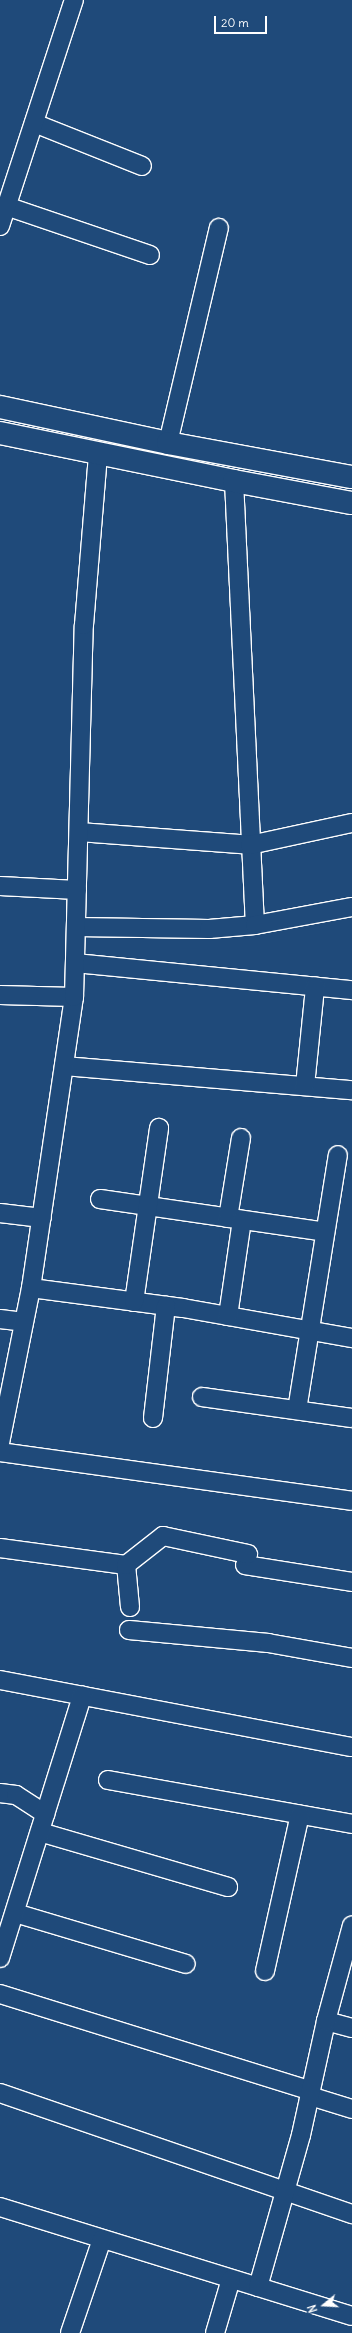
<!DOCTYPE html>
<style>
body{margin:0}
#map{position:relative;width:352px;height:2333px;overflow:hidden;background:#1f4a7a;font-family:Delius,sans-serif}
div>[style]{position:absolute}
[style*='--x']{left:calc(var(--x)*1px);top:calc(var(--y)*1px);width:calc(var(--w)*1px);rotate:calc(var(--a)*1deg)}
.roads{filter:drop-shadow(1px 0 #fff) drop-shadow(-1px 0 #fff) drop-shadow(0 1px #fff) drop-shadow(0 -1px #fff)}
.minor>*{height:18px;margin:-9px;padding:0 9px;transform-origin:9px;border-radius:9px;background:#1f4a7a}
.major>*{height:22px;margin:-11px;padding:0 11px;transform-origin:11px;border-radius:11px;background:#1f4a7a}
span{translate:-50% -50%;white-space:nowrap;text-align:center;line-height:1.15;-webkit-text-stroke:3.5px #1f4a7a;paint-order:stroke}
.north{position:absolute;left:304px;top:2285px;width:40px;height:40px;-webkit-text-stroke:3px #1f4a7a;paint-order:stroke;rotate:252deg;font-size:11px;font-weight:700;line-height:16px;text-align:center;color:#fff}
.north::after{content:'';display:block;margin:auto;width:14px;height:18px;background:#fff;clip-path:polygon(50% 0,100% 100%,50% 72%,0 100%)}
.scale{position:absolute;left:214px;top:16px;width:53px;height:18px;box-sizing:border-box;border:2px solid #fff;border-top:0;padding-left:5px;font-size:12px;line-height:14px;white-space:nowrap;color:#fff;-webkit-text-stroke:3px #1f4a7a;paint-order:stroke}
</style>
<div id="map">
<div class="roads">
<div class="minor">
<div style="--x:34;--y:123;--w:116;--a:21.7"></div>
<div style="--x:6;--y:206;--w:152;--a:18.8"></div>
<div style="--x:0;--y:226;--w:238;--a:-71.9"></div>
<div style="--x:168;--y:443;--w:221;--a:-76.7"></div>
<div style="--x:234;--y:481;--w:444;--a:87.3"></div>
<div style="--x:79;--y:832;--w:171;--a:4.3"></div>
<div style="--x:250;--y:845;--w:104;--a:-12.2"></div>
<div style="--x:0;--y:886;--w:77;--a:3"></div>
<div style="--x:76;--y:927;--w:133;--a:0.9"></div>
<div style="--x:209;--y:929;--w:46;--a:-5"></div>
<div style="--x:255;--y:925;--w:99;--a:-10.5"></div>
<div style="--x:75;--y:963;--w:278;--a:5.6"></div>
<div style="--x:0;--y:995;--w:74;--a:1.5"></div>
<div style="--x:64;--y:1066;--w:289;--a:4.8"></div>
<div style="--x:305;--y:1086;--w:100;--a:-84.2"></div>
<div style="--x:100;--y:1199;--w:227;--a:8.3"></div>
<div style="--x:0;--y:1213;--w:42;--a:6.8"></div>
<div style="--x:228;--y:1218;--w:81;--a:-80.8"></div>
<div style="--x:31;--y:1288;--w:153;--a:7.5"></div>
<div style="--x:183;--y:1308;--w:172;--a:10.1"></div>
<div style="--x:134;--y:1302;--w:176;--a:-81.8"></div>
<div style="--x:228;--y:1316;--w:97;--a:-81.7"></div>
<div style="--x:0;--y:1319;--w:24;--a:7"></div>
<div style="--x:202;--y:1397;--w:151;--a:8"></div>
<div style="--x:297;--y:1410;--w:258;--a:-80.9"></div>
<div style="--x:153;--y:1418;--w:113;--a:-83.4"></div>
<div style="--x:0;--y:1443;--w:158;--a:-78.7"></div>
<div style="--x:31;--y:1288;--w:294;--a:-81.6"></div>
<div style="--x:74;--y:997;--w:372;--a:-88.5"></div>
<div style="--x:84;--y:625;--w:172;--a:-85.3"></div>
<div style="--x:0;--y:1452;--w:355;--a:7.9"></div>
<div style="--x:0;--y:1548;--w:127;--a:7.7"></div>
<div style="--x:245;--y:1565;--w:108;--a:9"></div>
<div style="--x:130;--y:1607;--w:42;--a:-95.4"></div>
<div style="--x:126;--y:1565;--w:47;--a:-38.1"></div>
<div style="--x:163;--y:1536;--w:87;--a:12"></div>
<div style="--x:129;--y:1630;--w:140;--a:5.3"></div>
<div style="--x:268;--y:1643;--w:85;--a:10.1"></div>
<div style="--x:0;--y:1680;--w:358;--a:10.8"></div>
<div style="--x:108;--y:1780;--w:248;--a:10.2"></div>
<div style="--x:0;--y:1793;--w:16;--a:7"></div>
<div style="--x:16;--y:1795;--w:35;--a:33"></div>
<div style="--x:40;--y:1832;--w:196;--a:16.3"></div>
<div style="--x:15;--y:1913;--w:178;--a:16.6"></div>
<div style="--x:0;--y:1958;--w:275;--a:-72.6"></div>
<div style="--x:265;--y:1971;--w:160;--a:-77.4"></div>
<div style="--x:0;--y:1994;--w:326;--a:17.3"></div>
<div style="--x:326;--y:2021;--w:27;--a:15"></div>
<div style="--x:0;--y:2093;--w:372;--a:19"></div>
<div style="--x:310;--y:2096;--w:44;--a:17.2"></div>
<div style="--x:0;--y:2207;--w:368;--a:17.2"></div>
<div style="--x:258;--y:2287;--w:158;--a:-74.2"></div>
<div style="--x:301;--y:2135;--w:117;--a:-77.6"></div>
<div style="--x:326;--y:2021;--w:99;--a:-74.8"></div>
<div style="--x:70;--y:2333;--w:99;--a:-71.2"></div>
<div style="--x:215;--y:2333;--w:56;--a:-73.5"></div>
</div>
<div class="major">
<div style="--x:0;--y:407;--w:172;--a:12.1"></div>
<div style="--x:168;--y:443;--w:187;--a:10.5"></div>
<div style="--x:0;--y:433;--w:239;--a:11.6"></div>
<div style="--x:234;--y:481;--w:120;--a:10.6"></div>
</div>
</div>
<div class="north">N</div>
<div class="scale">20 m</div>
</div>
